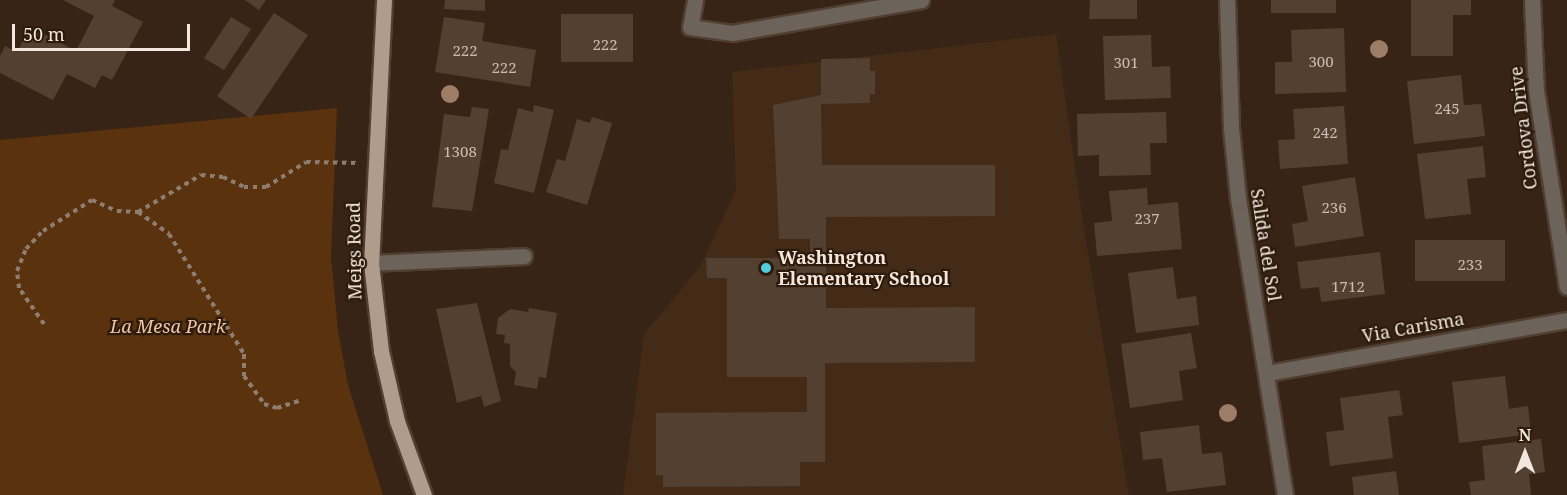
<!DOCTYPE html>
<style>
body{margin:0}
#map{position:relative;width:1567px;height:495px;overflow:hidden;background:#372416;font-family:"Noto Serif",serif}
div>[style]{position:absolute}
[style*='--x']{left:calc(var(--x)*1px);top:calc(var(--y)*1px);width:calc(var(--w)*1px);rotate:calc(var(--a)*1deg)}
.built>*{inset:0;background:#432b17}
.green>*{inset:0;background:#5a320e}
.building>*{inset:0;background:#544031}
.path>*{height:4px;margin-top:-2px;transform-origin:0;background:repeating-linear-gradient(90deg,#8e7e72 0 4.5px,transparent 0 9px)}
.roads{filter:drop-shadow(2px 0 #513f32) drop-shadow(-2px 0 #513f32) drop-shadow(0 2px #513f32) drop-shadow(0 -2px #513f32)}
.minor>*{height:15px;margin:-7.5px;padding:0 7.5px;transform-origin:7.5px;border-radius:7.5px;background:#6c635b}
.major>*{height:15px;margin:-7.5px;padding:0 7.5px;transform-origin:7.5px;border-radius:7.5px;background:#b09c8d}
.trees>*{width:18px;height:18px;margin:-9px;border-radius:50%;background:#9d7d66}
.dots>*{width:16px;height:16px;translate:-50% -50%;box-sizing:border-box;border:3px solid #2c1a0c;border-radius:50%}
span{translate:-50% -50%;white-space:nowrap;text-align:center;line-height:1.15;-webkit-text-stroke:4.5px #2c1a0c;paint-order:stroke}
.number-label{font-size:15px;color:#cbbcb2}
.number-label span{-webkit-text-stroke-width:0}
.street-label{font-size:18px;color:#f3e6dd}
.poi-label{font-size:18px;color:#f3e6dd;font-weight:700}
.left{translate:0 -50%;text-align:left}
.park-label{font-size:18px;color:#f1c6a7;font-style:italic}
.north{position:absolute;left:1495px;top:423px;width:60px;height:60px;-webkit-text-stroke:4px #2c1a0c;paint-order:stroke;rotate:0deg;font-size:16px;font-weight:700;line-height:24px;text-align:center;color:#f3e6dd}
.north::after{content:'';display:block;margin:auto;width:21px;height:27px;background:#f3e6dd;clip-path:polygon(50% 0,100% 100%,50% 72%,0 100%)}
.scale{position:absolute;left:12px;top:24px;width:178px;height:27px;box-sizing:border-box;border:3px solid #f3e6dd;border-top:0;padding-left:8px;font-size:18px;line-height:21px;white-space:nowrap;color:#f3e6dd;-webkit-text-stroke:4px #2c1a0c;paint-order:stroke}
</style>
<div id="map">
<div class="built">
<div style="clip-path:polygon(1056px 34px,1083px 224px,1129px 495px,623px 495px,644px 334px,700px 267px,736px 190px,732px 72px)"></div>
</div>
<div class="green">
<div style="clip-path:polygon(337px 108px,331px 257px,338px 331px,348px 385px,383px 495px,0 495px,0 140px)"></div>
</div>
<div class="building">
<div style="clip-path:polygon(63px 0,115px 0,112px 6px,143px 22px,112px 80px,102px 75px,95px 88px,67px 74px,53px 100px,0 73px,0 56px,5px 46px,17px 52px,30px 27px,76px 51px,94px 16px)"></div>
<div style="clip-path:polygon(245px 0,266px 0,259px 10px)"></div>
<div style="clip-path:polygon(445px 0,485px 0,485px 11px,444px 9px)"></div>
<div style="clip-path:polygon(1090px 0,1137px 0,1137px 19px,1089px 19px)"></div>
<div style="clip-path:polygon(1271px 0,1336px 0,1336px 13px,1271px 13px)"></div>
<div style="clip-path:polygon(1411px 0,1471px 0,1471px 15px,1453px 15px,1453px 56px,1411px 56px)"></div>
<div style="clip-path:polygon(274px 13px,308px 35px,251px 119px,217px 96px)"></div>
<div style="clip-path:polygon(561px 14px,633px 14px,633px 62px,561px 62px)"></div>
<div style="clip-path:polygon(231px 17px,251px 29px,224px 70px,204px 58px)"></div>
<div style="clip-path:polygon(444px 17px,485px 23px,482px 41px,536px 50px,530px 87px,435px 72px)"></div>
<div style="clip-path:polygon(1344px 28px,1346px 92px,1275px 94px,1275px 62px,1292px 62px,1291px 30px)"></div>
<div style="clip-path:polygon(1151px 35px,1152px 67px,1170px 66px,1171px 98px,1105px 100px,1103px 36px)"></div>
<div style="clip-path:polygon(870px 58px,870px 71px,875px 71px,875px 94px,870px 94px,870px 103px,821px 104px,822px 165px,995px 165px,995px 216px,826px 217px,826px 308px,975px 307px,975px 362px,825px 363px,825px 462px,800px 462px,800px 486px,663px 487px,663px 475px,656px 475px,656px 413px,807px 412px,807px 377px,727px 377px,727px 278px,707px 278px,706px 258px,810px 258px,810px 239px,779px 239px,773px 105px,821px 95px,821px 59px)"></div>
<div style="clip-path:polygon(1461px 75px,1464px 105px,1481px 104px,1485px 136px,1414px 144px,1407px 81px)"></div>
<div style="clip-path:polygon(534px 105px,554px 110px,534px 193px,494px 183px,501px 149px,508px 150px,518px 108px,533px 112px)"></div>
<div style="clip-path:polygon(1344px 106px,1348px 164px,1280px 169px,1278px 140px,1295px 139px,1293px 109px)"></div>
<div style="clip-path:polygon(472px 107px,489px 109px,472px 211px,432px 207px,444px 114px,470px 117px)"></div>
<div style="clip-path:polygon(1166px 112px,1167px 143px,1150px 143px,1151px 175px,1099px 176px,1099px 155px,1078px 156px,1077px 114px)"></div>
<div style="clip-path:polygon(592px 117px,612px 123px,587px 205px,546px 192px,557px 159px,565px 161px,577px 119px,590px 123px)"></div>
<div style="clip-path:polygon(1483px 146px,1486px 177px,1467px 179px,1471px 214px,1425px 219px,1417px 154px)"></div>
<div style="clip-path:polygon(1355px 177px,1364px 236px,1295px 247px,1292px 224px,1308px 221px,1302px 186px)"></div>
<div style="clip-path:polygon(1147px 188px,1148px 205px,1178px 202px,1182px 249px,1097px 256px,1094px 223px,1112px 221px,1109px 191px)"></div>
<div style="clip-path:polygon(1415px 240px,1505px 240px,1505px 281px,1415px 281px)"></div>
<div style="clip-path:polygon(1380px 252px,1385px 294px,1321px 302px,1319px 287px,1301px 289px,1297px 262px)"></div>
<div style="clip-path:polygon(1173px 267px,1177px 299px,1196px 296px,1199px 325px,1136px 333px,1128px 273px)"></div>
<div style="clip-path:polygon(477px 303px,501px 401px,484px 407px,481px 396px,457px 403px,436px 309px)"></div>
<div style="clip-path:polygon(529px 308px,557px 313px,546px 378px,539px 377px,537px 389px,514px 385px,516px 372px,510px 366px,510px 344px,504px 343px,505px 335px,496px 334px,498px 318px,510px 309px,528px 312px)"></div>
<div style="clip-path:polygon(1191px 333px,1197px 368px,1179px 371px,1183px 400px,1130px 408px,1121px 344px)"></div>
<div style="clip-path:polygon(1505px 376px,1509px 409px,1528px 406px,1531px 434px,1459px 443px,1452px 382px)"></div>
<div style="clip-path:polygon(1399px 390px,1403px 415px,1388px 417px,1393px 458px,1330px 466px,1326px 432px,1344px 430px,1340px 398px)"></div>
<div style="clip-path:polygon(1199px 425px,1202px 454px,1222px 452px,1226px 485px,1167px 492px,1162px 458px,1143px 460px,1140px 432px)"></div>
<div style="clip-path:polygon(1541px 439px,1545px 472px,1529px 474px,1531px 495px,1471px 495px,1469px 482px,1485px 480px,1482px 446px)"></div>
<div style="clip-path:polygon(1396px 471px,1399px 495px,1354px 495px,1352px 477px)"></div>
</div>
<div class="path">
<div style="--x:138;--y:212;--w:73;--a:-30.4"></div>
<div style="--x:201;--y:175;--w:22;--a:5"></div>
<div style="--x:223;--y:177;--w:23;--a:25"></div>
<div style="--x:244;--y:187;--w:22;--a:0"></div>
<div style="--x:266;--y:187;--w:47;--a:-32"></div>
<div style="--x:306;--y:162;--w:53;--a:1.1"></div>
<div style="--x:44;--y:324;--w:44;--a:-124.8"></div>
<div style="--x:19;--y:288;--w:17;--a:-97"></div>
<div style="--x:17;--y:271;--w:24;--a:-68"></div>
<div style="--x:26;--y:249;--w:25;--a:-47"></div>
<div style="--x:43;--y:231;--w:58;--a:-32.3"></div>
<div style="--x:92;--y:200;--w:27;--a:24"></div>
<div style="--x:117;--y:211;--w:21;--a:3"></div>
<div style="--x:138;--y:212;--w:38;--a:35"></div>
<div style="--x:169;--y:234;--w:142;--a:58"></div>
<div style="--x:244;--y:354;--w:22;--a:90"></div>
<div style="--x:244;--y:376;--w:34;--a:54"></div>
<div style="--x:264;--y:404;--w:14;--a:17"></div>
<div style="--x:277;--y:408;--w:25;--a:-18"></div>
</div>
<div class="roads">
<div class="minor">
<div style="--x:695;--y:0;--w:27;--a:100"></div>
<div style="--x:690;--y:27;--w:42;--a:8.1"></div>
<div style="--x:732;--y:33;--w:192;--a:-9.9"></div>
<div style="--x:1227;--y:0;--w:128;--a:88.2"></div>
<div style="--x:1231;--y:128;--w:70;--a:84.3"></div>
<div style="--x:1238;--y:198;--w:301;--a:81"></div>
<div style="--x:1532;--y:0;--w:90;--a:87.5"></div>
<div style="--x:1536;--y:90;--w:199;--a:81.1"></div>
<div style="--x:371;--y:263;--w:153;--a:-2.6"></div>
<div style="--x:1267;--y:373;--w:305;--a:-10"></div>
</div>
<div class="major">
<div style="--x:384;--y:0;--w:263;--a:92.8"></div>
<div style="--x:371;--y:263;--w:89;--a:83.5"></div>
<div style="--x:381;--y:351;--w:72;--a:77.1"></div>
<div style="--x:397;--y:421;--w:79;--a:70"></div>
</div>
</div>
<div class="trees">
<div style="left:1379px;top:49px"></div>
<div style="left:450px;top:94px"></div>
<div style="left:1228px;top:413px"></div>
</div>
<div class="dots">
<div style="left:766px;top:268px;background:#53cbdb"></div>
</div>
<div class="number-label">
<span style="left:605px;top:45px">222</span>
<span style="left:465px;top:51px">222</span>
<span style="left:1321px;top:62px">300</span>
<span style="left:1126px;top:63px">301</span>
<span style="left:504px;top:68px">222</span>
<span style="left:1447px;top:109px">245</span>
<span style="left:1325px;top:133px">242</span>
<span style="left:460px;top:152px">1308</span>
<span style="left:1334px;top:208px">236</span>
<span style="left:1147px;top:219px">237</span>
<span style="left:1470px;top:265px">233</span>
<span style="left:1348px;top:287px">1712</span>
</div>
<div class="street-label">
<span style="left:1523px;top:128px;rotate:-97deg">Cordova Drive</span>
<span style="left:1266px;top:245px;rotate:81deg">Salida del Sol</span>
<span style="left:354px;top:251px;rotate:-91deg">Meigs Road</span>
<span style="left:1413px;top:327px;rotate:-10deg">Via Carisma</span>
</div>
<div class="poi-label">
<span class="left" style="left:778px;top:268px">Washington<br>Elementary School</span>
</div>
<div class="park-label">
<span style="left:168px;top:326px">La Mesa Park</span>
</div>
<div class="north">N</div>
<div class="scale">50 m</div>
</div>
